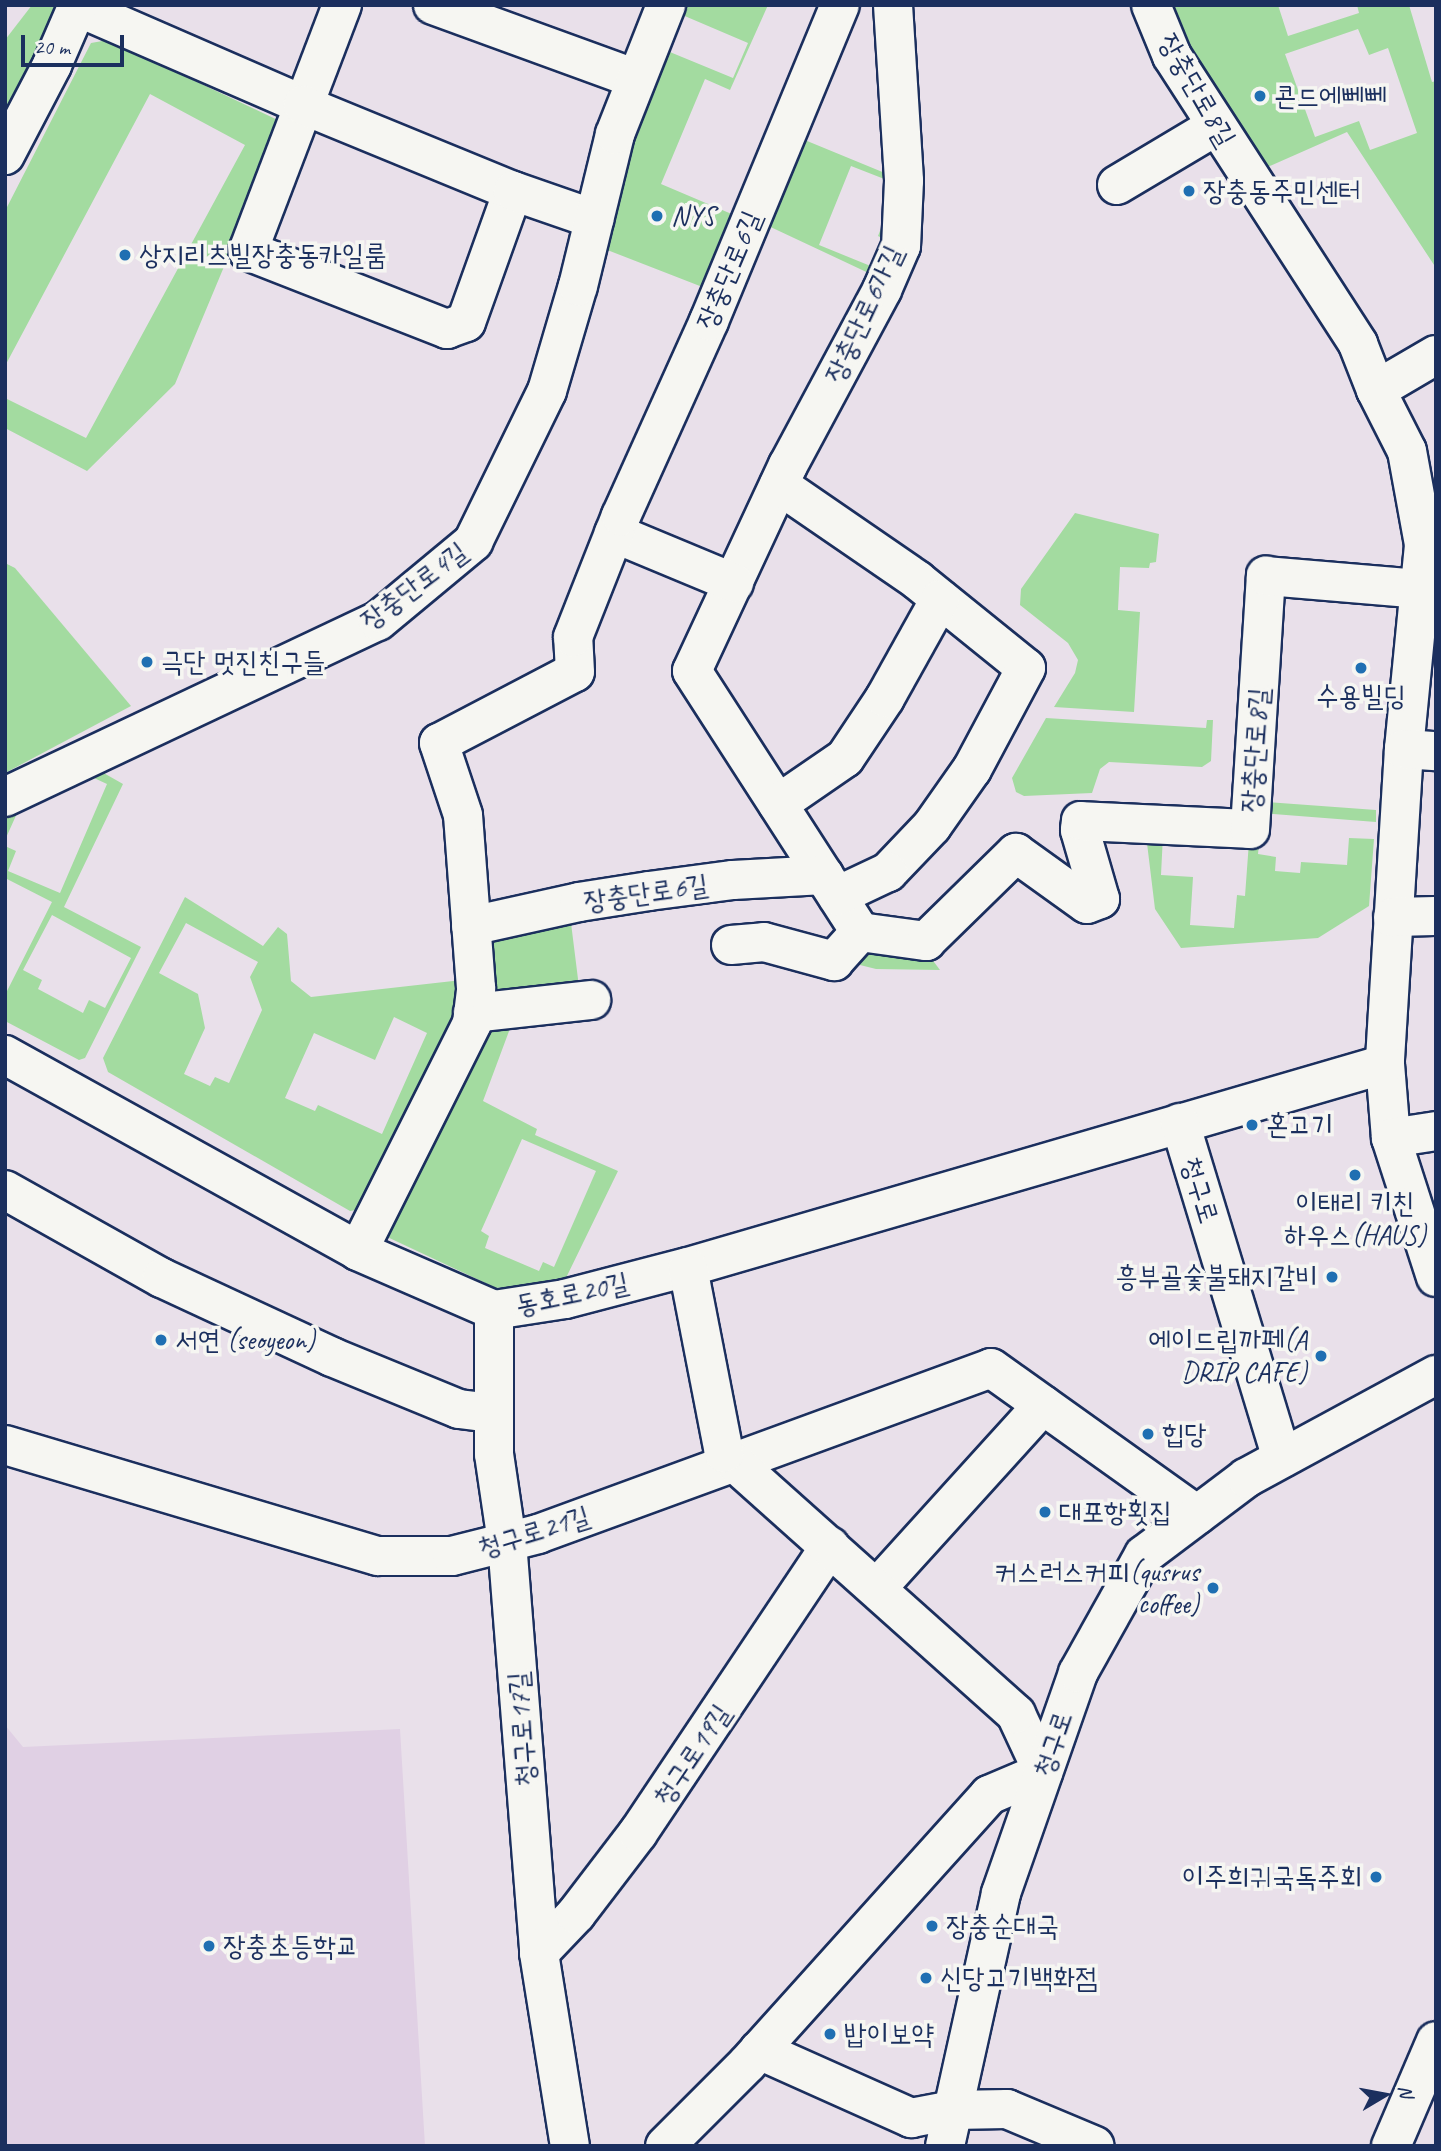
<!DOCTYPE html>
<meta charset="utf-8">
<style>
body{margin:0}
#map{position:relative;width:1441px;height:2151px;overflow:hidden;background:#e9e0ea;font-family:Caveat,"Poor Story",sans-serif}
div>[style]{position:absolute}
[style*='--x']{left:calc(var(--x)*1px);top:calc(var(--y)*1px);width:calc(var(--w)*1px);rotate:calc(var(--a)*1deg)}
.built>*{inset:0;background:#e0d0e4}
.green>*{inset:0;background:#a3dba0}
.roads{filter:drop-shadow(2px 0 #1b2f5e) drop-shadow(-2px 0 #1b2f5e) drop-shadow(0 2px #1b2f5e) drop-shadow(0 -2px #1b2f5e)}
.minor>*{height:38px;margin:-19px;padding:0 19px;transform-origin:19px;border-radius:19px;background:#f6f6f2}
.dots>*{width:19px;height:19px;translate:-50% -50%;box-sizing:border-box;border:4px solid #f6f6f2;border-radius:50%}
span{translate:-50% -50%;white-space:nowrap;text-align:center;line-height:1.15;-webkit-text-stroke:7px #f6f6f2;paint-order:stroke}
.street-label{font-size:28px;color:#1b2f5e}
.poi-label{font-size:28px;color:#1b2f5e}
.left{translate:0 -50%;text-align:left}
.right{translate:-100% -50%;text-align:right}
.frame{position:absolute;inset:0;border:7px solid #1b2f5e;pointer-events:none}
.north{position:absolute;left:1350px;top:2060px;width:70px;height:70px;-webkit-text-stroke:5px #f6f6f2;paint-order:stroke;rotate:80deg;font-size:19px;font-weight:700;line-height:28px;text-align:center;color:#1b2f5e}
.north::after{content:'';display:block;margin:auto;width:24px;height:32px;background:#1b2f5e;clip-path:polygon(50% 0,100% 100%,50% 72%,0 100%)}
.scale{position:absolute;left:21px;top:35px;width:103px;height:32px;box-sizing:border-box;border:4px solid #1b2f5e;border-top:0;padding-left:9px;font-size:21px;line-height:24px;white-space:nowrap;color:#1b2f5e;-webkit-text-stroke:5px #f6f6f2;paint-order:stroke}
</style>
<div id="map">
<div class="built">
<div style="clip-path:polygon(5px 1725px,23px 1747px,400px 1729px,425px 2146px,5px 2146px)"></div>
</div>
<div class="green">
<div style="clip-path:polygon(32px 5px,78px 5px,5px 135px,5px 40px)"></div>
<div style="clip-path:polygon(evenodd,676px 5px,768px 5px,730px 90px,705px 79px,661px 184px,734px 215px,705px 288px,597px 246px,676px 5px,680px 14px,748px 43px,733px 78px,665px 50px,680px 14px)"></div>
<div style="clip-path:polygon(evenodd,1173px 5px,1278px 5px,1288px 36px,1359px 13px,1357px 5px,1409px 5px,1432px 82px,1436px 81px,1436px 268px,1347px 132px,1263px 169px,1204px 76px,1173px 5px,1358px 29px,1369px 55px,1388px 48px,1417px 133px,1370px 150px,1359px 121px,1315px 137px,1285px 54px,1358px 29px)"></div>
<div style="clip-path:polygon(108px 40px,284px 123px,175px 384px,87px 471px,5px 428px,5px 398px,86px 438px,245px 145px,150px 94px,5px 366px,5px 211px,91px 43px)"></div>
<div style="clip-path:polygon(evenodd,795px 136px,897px 178px,877px 277px,758px 221px,795px 136px,851px 166px,892px 182px,892px 200px,878px 236px,884px 239px,873px 267px,819px 245px,851px 166px)"></div>
<div style="clip-path:polygon(1075px 513px,1159px 534px,1156px 562px,1150px 563px,1149px 568px,1120px 567px,1118px 610px,1140px 612px,1134px 712px,1054px 707px,1075px 673px,1078px 660px,1068px 643px,1020px 605px,1021px 589px)"></div>
<div style="clip-path:polygon(5px 563px,15px 568px,131px 706px,5px 773px)"></div>
<div style="clip-path:polygon(1046px 718px,1206px 728px,1207px 720px,1213px 720px,1211px 761px,1202px 767px,1109px 762px,1100px 769px,1092px 793px,1024px 796px,1016px 792px,1012px 778px)"></div>
<div style="clip-path:polygon(evenodd,86px 763px,123px 784px,64px 907px,141px 947px,85px 1058px,79px 1060px,5px 1021px,5px 995px,52px 902px,5px 878px,5px 846px,16px 851px,8px 871px,60px 893px,107px 784px,81px 772px,23px 800px,5px 840px,5px 801px,86px 763px,52px 915px,131px 958px,105px 1008px,89px 1000px,83px 1013px,38px 989px,42px 980px,23px 970px,52px 915px)"></div>
<div style="clip-path:polygon(1252px 801px,1376px 810px,1376px 822px,1262px 813px,1258px 854px,1276px 857px,1275px 871px,1300px 873px,1301px 862px,1347px 865px,1349px 838px,1374px 839px,1369px 906px,1318px 938px,1181px 948px,1155px 909px,1146px 835px,1163px 835px,1161px 875px,1193px 877px,1190px 925px,1234px 928px,1237px 895px,1245px 896px)"></div>
<div style="clip-path:polygon(evenodd,185px 897px,263px 946px,278px 927px,287px 934px,291px 981px,311px 997px,462px 980px,466px 1001px,369px 1208px,350px 1211px,108px 1072px,103px 1058px,185px 897px,186px 923px,258px 962px,250px 977px,262px 1010px,229px 1083px,215px 1077px,210px 1086px,184px 1074px,205px 1028px,198px 994px,159px 973px,186px 923px,185px 897px,394px 1017px,427px 1033px,382px 1134px,318px 1105px,315px 1111px,285px 1098px,314px 1033px,375px 1060px,394px 1017px)"></div>
<div style="clip-path:polygon(570px 915px,580px 995px,483px 1009px,478px 933px)"></div>
<div style="clip-path:polygon(858px 941px,922px 946px,940px 970px,876px 969px,840px 960px)"></div>
<div style="clip-path:polygon(evenodd,512px 1023px,483px 1101px,537px 1129px,535px 1135px,618px 1171px,565px 1280px,496px 1288px,383px 1235px,478px 1026px,512px 1023px,522px 1139px,596px 1171px,554px 1267px,543px 1262px,539px 1271px,485px 1248px,489px 1236px,481px 1231px,522px 1139px)"></div>
</div>
<div class="roads">
<div class="minor">
<div style="--x:342;--y:5;--w:263;--a:110.9"></div>
<div style="--x:248;--y:251;--w:214;--a:21.4"></div>
<div style="--x:447;--y:329;--w:20;--a:-20"></div>
<div style="--x:466;--y:322;--w:139;--a:-70.3"></div>
<div style="--x:433;--y:5;--w:216;--a:20"></div>
<div style="--x:893;--y:5;--w:176;--a:86.4"></div>
<div style="--x:904;--y:181;--w:65;--a:92.6"></div>
<div style="--x:901;--y:246;--w:48;--a:113.4"></div>
<div style="--x:882;--y:290;--w:199;--a:118.2"></div>
<div style="--x:788;--y:465;--w:227;--a:115"></div>
<div style="--x:692;--y:671;--w:310;--a:57.2"></div>
<div style="--x:860;--y:932;--w:67;--a:7.8"></div>
<div style="--x:926;--y:941;--w:126;--a:-44.4"></div>
<div style="--x:1016;--y:853;--w:87;--a:35.7"></div>
<div style="--x:1087;--y:904;--w:14;--a:-21"></div>
<div style="--x:1100;--y:899;--w:72;--a:-106.2"></div>
<div style="--x:1080;--y:830;--w:9;--a:-84"></div>
<div style="--x:1081;--y:821;--w:169;--a:2.7"></div>
<div style="--x:1250;--y:829;--w:254;--a:-86.4"></div>
<div style="--x:1266;--y:576;--w:155;--a:4.8"></div>
<div style="--x:1151;--y:5;--w:55;--a:67.6"></div>
<div style="--x:1172;--y:56;--w:343;--a:57.1"></div>
<div style="--x:1358;--y:344;--w:49;--a:68.6"></div>
<div style="--x:1376;--y:390;--w:68;--a:63.1"></div>
<div style="--x:1407;--y:451;--w:96;--a:79.7"></div>
<div style="--x:1424;--y:545;--w:205;--a:95.6"></div>
<div style="--x:1404;--y:749;--w:316;--a:93.5"></div>
<div style="--x:1385;--y:1064;--w:74;--a:85.4"></div>
<div style="--x:1391;--y:1138;--w:146;--a:72.1"></div>
<div style="--x:78;--y:7;--w:245;--a:23.5"></div>
<div style="--x:303;--y:105;--w:227;--a:22.3"></div>
<div style="--x:513;--y:191;--w:86;--a:19.1"></div>
<div style="--x:5;--y:155;--w:102;--a:-62.4"></div>
<div style="--x:52;--y:65;--w:65;--a:-66.6"></div>
<div style="--x:1117;--y:185;--w:115;--a:-30.8"></div>
<div style="--x:1376;--y:390;--w:69;--a:-30.3"></div>
<div style="--x:779;--y:485;--w:168;--a:34.5"></div>
<div style="--x:917;--y:580;--w:140;--a:38.9"></div>
<div style="--x:1026;--y:668;--w:115;--a:118.1"></div>
<div style="--x:972;--y:769;--w:70;--a:125.1"></div>
<div style="--x:932;--y:826;--w:64;--a:133.7"></div>
<div style="--x:888;--y:872;--w:56;--a:154.8"></div>
<div style="--x:614;--y:533;--w:130;--a:22.6"></div>
<div style="--x:1404;--y:749;--w:32;--a:4"></div>
<div style="--x:5;--y:797;--w:412;--a:-25.3"></div>
<div style="--x:378;--y:621;--w:124;--a:-39.7"></div>
<div style="--x:473;--y:542;--w:168;--a:-63.9"></div>
<div style="--x:547;--y:391;--w:109;--a:-73.6"></div>
<div style="--x:578;--y:286;--w:156;--a:-76.3"></div>
<div style="--x:615;--y:134;--w:139;--a:-68.4"></div>
<div style="--x:778;--y:804;--w:81;--a:-34.5"></div>
<div style="--x:845;--y:758;--w:72;--a:-56.3"></div>
<div style="--x:885;--y:698;--w:113;--a:-60.9"></div>
<div style="--x:1393;--y:917;--w:43;--a:-1.3"></div>
<div style="--x:471;--y:926;--w:111;--a:-12.5"></div>
<div style="--x:579;--y:902;--w:71;--a:-8.9"></div>
<div style="--x:649;--y:891;--w:85;--a:-7.5"></div>
<div style="--x:733;--y:880;--w:91;--a:-3.1"></div>
<div style="--x:731;--y:945;--w:33;--a:-5"></div>
<div style="--x:764;--y:942;--w:73;--a:15.2"></div>
<div style="--x:834;--y:961;--w:39;--a:-48"></div>
<div style="--x:473;--y:1013;--w:119;--a:-6.3"></div>
<div style="--x:5;--y:1055;--w:404;--a:29"></div>
<div style="--x:358;--y:1251;--w:148;--a:23.5"></div>
<div style="--x:494;--y:1310;--w:72;--a:-8.8"></div>
<div style="--x:565;--y:1299;--w:127;--a:-14.6"></div>
<div style="--x:688;--y:1267;--w:726;--a:-16.24"></div>
<div style="--x:1180;--y:1123;--w:350;--a:73.1"></div>
<div style="--x:1391;--y:1138;--w:46;--a:-8.8"></div>
<div style="--x:5;--y:1190;--w:180;--a:29.3"></div>
<div style="--x:162;--y:1278;--w:187;--a:24.9"></div>
<div style="--x:332;--y:1357;--w:137;--a:22.3"></div>
<div style="--x:459;--y:1409;--w:34;--a:7"></div>
<div style="--x:358;--y:1251;--w:255;--a:-63.4"></div>
<div style="--x:472;--y:1023;--w:35;--a:-83"></div>
<div style="--x:476;--y:988;--w:173;--a:-94.3"></div>
<div style="--x:463;--y:815;--w:76;--a:-108.4"></div>
<div style="--x:439;--y:743;--w:153;--a:-27.6"></div>
<div style="--x:575;--y:672;--w:35;--a:-93"></div>
<div style="--x:573;--y:637;--w:130;--a:-68.4"></div>
<div style="--x:621;--y:516;--w:214;--a:-65.7"></div>
<div style="--x:709;--y:321;--w:342;--a:-67.5"></div>
<div style="--x:494;--y:1310;--w:144;--a:90"></div>
<div style="--x:494;--y:1454;--w:89;--a:81.6"></div>
<div style="--x:507;--y:1542;--w:412;--a:85.5"></div>
<div style="--x:539;--y:1953;--w:195;--a:80.9"></div>
<div style="--x:5;--y:1445;--w:389;--a:16.6"></div>
<div style="--x:378;--y:1556;--w:74;--a:0"></div>
<div style="--x:452;--y:1556;--w:89;--a:-14.3"></div>
<div style="--x:538;--y:1534;--w:482;--a:-20.1"></div>
<div style="--x:991;--y:1368;--w:253;--a:35.5"></div>
<div style="--x:877;--y:1588;--w:247;--a:-47.8"></div>
<div style="--x:539;--y:1953;--w:54;--a:-46.5"></div>
<div style="--x:576;--y:1914;--w:102;--a:-52.6"></div>
<div style="--x:638;--y:1833;--w:345;--a:-56.2"></div>
<div style="--x:759;--y:2050;--w:167;--a:24.1"></div>
<div style="--x:911;--y:2118;--w:43;--a:-10.8"></div>
<div style="--x:953;--y:2110;--w:54;--a:-1.1"></div>
<div style="--x:1007;--y:2109;--w:95;--a:22.8"></div>
<div style="--x:665;--y:2146;--w:116;--a:-45"></div>
<div style="--x:747;--y:2064;--w:362;--a:-48"></div>
<div style="--x:989;--y:1795;--w:59;--a:-23.1"></div>
<div style="--x:1043;--y:1772;--w:64;--a:-115"></div>
<div style="--x:1016;--y:1714;--w:392;--a:-138.2"></div>
<div style="--x:724;--y:1453;--w:189;--a:-101"></div>
<div style="--x:945;--y:2146;--w:259;--a:-77.5"></div>
<div style="--x:1001;--y:1893;--w:233;--a:-70.7"></div>
<div style="--x:1078;--y:1673;--w:135;--a:-60.8"></div>
<div style="--x:1144;--y:1555;--w:128;--a:-37"></div>
<div style="--x:1246;--y:1478;--w:216;--a:-28.5"></div>
<div style="--x:1391;--y:2146;--w:114;--a:-66.8"></div>
</div>
</div>
<div class="dots">
<div style="left:1260px;top:96px;background:#1f6fb2"></div>
<div style="left:1189px;top:191px;background:#1f6fb2"></div>
<div style="left:657px;top:216px;background:#1f6fb2"></div>
<div style="left:125px;top:255px;background:#1f6fb2"></div>
<div style="left:147px;top:662px;background:#1f6fb2"></div>
<div style="left:1361px;top:668px;background:#1f6fb2"></div>
<div style="left:1252px;top:1125px;background:#1f6fb2"></div>
<div style="left:1355px;top:1175px;background:#1f6fb2"></div>
<div style="left:1332px;top:1277px;background:#1f6fb2"></div>
<div style="left:161px;top:1340px;background:#1f6fb2"></div>
<div style="left:1321px;top:1356px;background:#1f6fb2"></div>
<div style="left:1148px;top:1434px;background:#1f6fb2"></div>
<div style="left:1045px;top:1512px;background:#1f6fb2"></div>
<div style="left:1213px;top:1588px;background:#1f6fb2"></div>
<div style="left:1376px;top:1877px;background:#1f6fb2"></div>
<div style="left:932px;top:1926px;background:#1f6fb2"></div>
<div style="left:209px;top:1946px;background:#1f6fb2"></div>
<div style="left:926px;top:1978px;background:#1f6fb2"></div>
<div style="left:830px;top:2034px;background:#1f6fb2"></div>
</div>
<div class="street-label">
<span style="left:1197px;top:90px;rotate:60deg">장충단로8길</span>
<span style="left:729px;top:270px;rotate:-67deg">장충단로6길</span>
<span style="left:864px;top:314px;rotate:-65deg">장충단로6가길</span>
<span style="left:414px;top:586px;rotate:-37deg">장충단로4길</span>
<span style="left:1255px;top:750px;rotate:-86deg">장충단로8길</span>
<span style="left:646px;top:893px;rotate:-8deg">장충단로6길</span>
<span style="left:1200px;top:1190px;rotate:73deg">청구로</span>
<span style="left:572px;top:1294px;rotate:-12deg">동호로20길</span>
<span style="left:534px;top:1532px;rotate:-17deg">청구로21길</span>
<span style="left:522px;top:1729px;rotate:-94deg">청구로17길</span>
<span style="left:1053px;top:1744px;rotate:-71deg">청구로</span>
<span style="left:692px;top:1755px;rotate:-56deg">청구로19길</span>
</div>
<div class="poi-label">
<span class="left" style="left:1274px;top:96px">콘드에뻬뻬</span>
<span class="left" style="left:1203px;top:191px">장충동주민센터</span>
<span class="left" style="left:671px;top:216px">NYS</span>
<span class="left" style="left:139px;top:255px">상지리츠빌장충동카일룸</span>
<span class="left" style="left:161px;top:662px">극단 멋진친구들</span>
<span style="left:1361px;top:696px">수용빌딩</span>
<span class="left" style="left:1266px;top:1125px">혼고기</span>
<span style="left:1355px;top:1219px">이태리 키친<br>하우스(HAUS)</span>
<span class="right" style="left:1318px;top:1277px">흥부골숯불돼지갈비</span>
<span class="left" style="left:175px;top:1340px">서연 (seoyeon)</span>
<span class="right" style="left:1307px;top:1356px">에이드립까페(A<br>DRIP CAFE)</span>
<span class="left" style="left:1162px;top:1434px">힙당</span>
<span class="left" style="left:1059px;top:1512px">대포항횟집</span>
<span class="right" style="left:1199px;top:1588px">커스러스커피(qusrus<br>coffee)</span>
<span class="right" style="left:1362px;top:1877px">이주희귀국독주회</span>
<span class="left" style="left:946px;top:1926px">장충순대국</span>
<span class="left" style="left:223px;top:1946px">장충초등학교</span>
<span class="left" style="left:940px;top:1978px">신당고기백화점</span>
<span class="left" style="left:844px;top:2034px">밥이보약</span>
</div>
<div class="frame"></div>
<div class="north">N</div>
<div class="scale">20 m</div>
</div>
